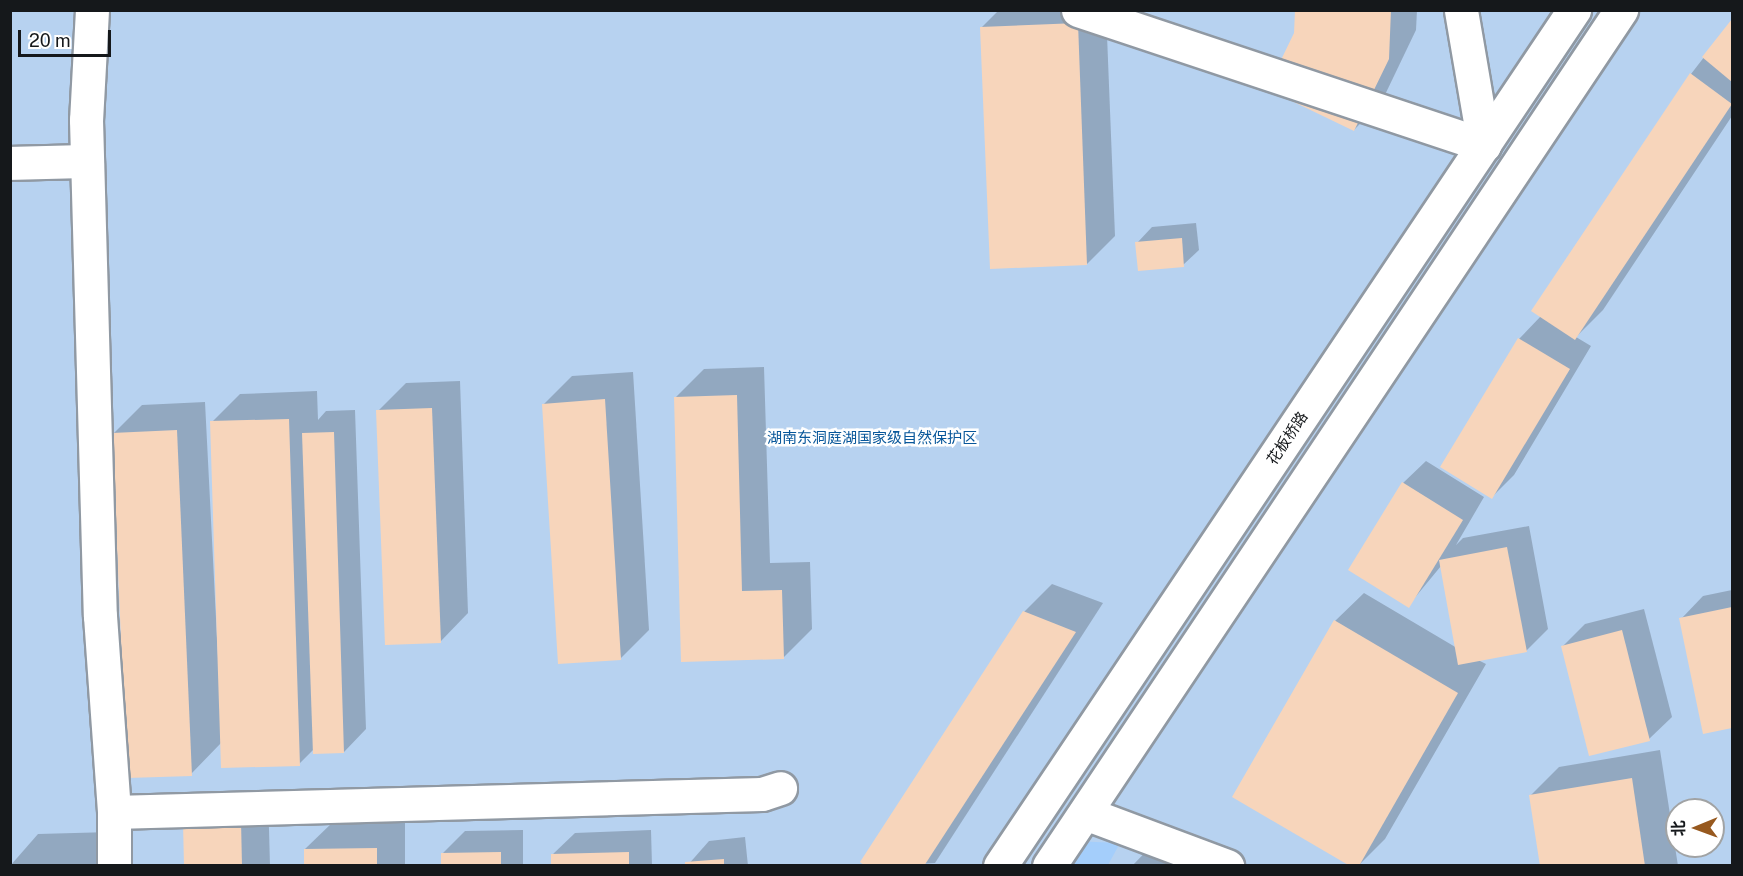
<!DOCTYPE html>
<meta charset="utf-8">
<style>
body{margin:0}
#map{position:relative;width:1743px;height:876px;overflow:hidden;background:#f6fafe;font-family:"Public Sans","Noto Sans SC",sans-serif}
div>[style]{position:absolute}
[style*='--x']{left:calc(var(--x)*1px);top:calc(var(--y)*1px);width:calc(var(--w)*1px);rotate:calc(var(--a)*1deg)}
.green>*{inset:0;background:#b7d2f0}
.forest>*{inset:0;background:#a4cefb}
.shadow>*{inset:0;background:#0003}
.building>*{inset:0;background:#f7d5bb}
.roads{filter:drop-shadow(2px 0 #9099a3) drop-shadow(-2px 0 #9099a3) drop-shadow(0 2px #9099a3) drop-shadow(0 -2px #9099a3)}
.minor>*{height:33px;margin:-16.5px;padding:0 16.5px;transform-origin:16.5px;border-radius:16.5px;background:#fff}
span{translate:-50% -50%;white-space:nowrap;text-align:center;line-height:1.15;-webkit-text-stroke:5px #fff;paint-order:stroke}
.park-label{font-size:15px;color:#08579a}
.street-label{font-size:15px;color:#15181b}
.frame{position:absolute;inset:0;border:12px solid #15181b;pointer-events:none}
.north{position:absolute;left:1665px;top:798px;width:60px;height:60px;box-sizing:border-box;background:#fff;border:2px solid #a1a3a4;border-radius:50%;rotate:269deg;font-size:16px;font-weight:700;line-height:24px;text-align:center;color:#15181b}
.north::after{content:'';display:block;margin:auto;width:21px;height:27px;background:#97591f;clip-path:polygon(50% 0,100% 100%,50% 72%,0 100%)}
.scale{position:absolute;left:18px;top:30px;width:93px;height:27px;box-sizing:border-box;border:3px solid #15181b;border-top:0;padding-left:8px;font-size:18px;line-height:21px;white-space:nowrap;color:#15181b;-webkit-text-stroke:4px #fff;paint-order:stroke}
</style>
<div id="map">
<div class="green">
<div style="clip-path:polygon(evenodd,10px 11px,1732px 11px,1732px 865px,11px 865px,10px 11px,1677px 810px,1713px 810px,1713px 846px,1677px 846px,1677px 810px)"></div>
</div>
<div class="forest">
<div style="clip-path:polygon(1071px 841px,1120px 843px,1108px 865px,1054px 866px)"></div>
</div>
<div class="shadow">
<div style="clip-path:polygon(999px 10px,1106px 10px,1115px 236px,1087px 264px,982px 27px)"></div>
<div style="clip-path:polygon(1296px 10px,1417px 10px,1416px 30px,1382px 101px,1354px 130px,1295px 34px)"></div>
<div style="clip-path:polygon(1732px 21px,1732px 116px,1603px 310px,1576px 337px,1591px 346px,1514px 475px,1492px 497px,1519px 339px,1541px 316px,1533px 310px,1691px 74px)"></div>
<div style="clip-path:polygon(1196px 223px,1199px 250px,1183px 265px,1137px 243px,1152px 227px)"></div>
<div style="clip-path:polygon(764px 367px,770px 563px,810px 562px,812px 629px,784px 657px,683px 660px,675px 398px,704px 369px)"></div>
<div style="clip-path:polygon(633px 372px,649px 630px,621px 658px,544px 404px,572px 376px)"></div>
<div style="clip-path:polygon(460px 381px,468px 613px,440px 642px,378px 411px,406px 383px)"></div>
<div style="clip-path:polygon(317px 391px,318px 420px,326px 411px,355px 410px,366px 729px,344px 752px,314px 749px,299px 764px,221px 743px,191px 774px,114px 433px,142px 405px,205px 402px,220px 697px,212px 422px,240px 394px)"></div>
<div style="clip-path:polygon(1426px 461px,1484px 497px,1456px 545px,1463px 538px,1529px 526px,1548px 629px,1526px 651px,1478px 660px,1486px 664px,1385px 839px,1358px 866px,1335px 621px,1364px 593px,1457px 648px,1441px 566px,1408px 606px,1350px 570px,1403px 483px)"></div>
<div style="clip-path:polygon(1052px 584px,1103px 603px,935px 863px,868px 866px,1024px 612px)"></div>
<div style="clip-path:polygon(1732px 590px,1732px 726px,1704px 732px,1681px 619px,1703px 596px)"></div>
<div style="clip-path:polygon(1644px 609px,1672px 717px,1649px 739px,1563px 646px,1585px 624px)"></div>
<div style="clip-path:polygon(1660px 750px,1678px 866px,1542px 866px,1531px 795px,1559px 767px)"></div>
<div style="clip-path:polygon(268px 793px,270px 866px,186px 866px)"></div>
<div style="clip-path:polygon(334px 821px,405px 821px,405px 866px,306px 866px,305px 849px)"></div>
<div style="clip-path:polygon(523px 830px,523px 866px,442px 866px,442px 854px,465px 831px)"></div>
<div style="clip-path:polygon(651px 830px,652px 866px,553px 866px,552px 855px,575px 833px)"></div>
<div style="clip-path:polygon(111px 832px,112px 866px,10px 866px,38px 834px)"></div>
<div style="clip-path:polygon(745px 837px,748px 866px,687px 866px,709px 841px)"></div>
<div style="clip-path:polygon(1157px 840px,1200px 866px,1132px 866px)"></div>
</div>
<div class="building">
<div style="clip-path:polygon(1295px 10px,1391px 10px,1389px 59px,1354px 131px,1267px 89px,1294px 33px)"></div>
<div style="clip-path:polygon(1732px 19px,1732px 82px,1702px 57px)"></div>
<div style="clip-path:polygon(1078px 23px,1087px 265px,990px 269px,980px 27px)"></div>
<div style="clip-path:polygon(1690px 73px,1732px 104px,1575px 340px,1531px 311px)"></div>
<div style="clip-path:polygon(1182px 238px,1184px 267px,1138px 271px,1135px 242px)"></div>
<div style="clip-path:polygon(1518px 338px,1570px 369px,1492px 499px,1440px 467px)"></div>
<div style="clip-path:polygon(737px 395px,742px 591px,782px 590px,784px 659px,681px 662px,674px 397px)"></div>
<div style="clip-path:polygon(605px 399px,621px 660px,558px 664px,542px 404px)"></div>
<div style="clip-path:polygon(432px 408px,441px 643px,385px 645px,376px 410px)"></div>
<div style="clip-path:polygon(289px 419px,300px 766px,221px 768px,210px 421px)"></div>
<div style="clip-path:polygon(177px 430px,192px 776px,127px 778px,112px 433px)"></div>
<div style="clip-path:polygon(334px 432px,344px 753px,313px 754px,302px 433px)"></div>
<div style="clip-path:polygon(1402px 482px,1463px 520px,1409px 608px,1348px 570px)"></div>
<div style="clip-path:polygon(1507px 547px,1527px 652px,1458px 665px,1439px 560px)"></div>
<div style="clip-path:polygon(1732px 607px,1732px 728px,1703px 734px,1679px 618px)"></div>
<div style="clip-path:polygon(1023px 611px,1076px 632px,924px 866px,865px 866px,860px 862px)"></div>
<div style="clip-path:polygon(1334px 620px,1458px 693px,1359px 866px,1350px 866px,1232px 797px)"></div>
<div style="clip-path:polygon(1622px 630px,1650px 741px,1589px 756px,1561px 646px)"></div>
<div style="clip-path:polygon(1632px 778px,1645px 866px,1540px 866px,1529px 795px)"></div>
<div style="clip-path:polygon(241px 821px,242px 866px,184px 866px,183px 823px)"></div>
<div style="clip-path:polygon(377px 848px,377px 866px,304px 866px,304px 849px)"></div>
<div style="clip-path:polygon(501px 852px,501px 866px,441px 866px,441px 853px)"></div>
<div style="clip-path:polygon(629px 852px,629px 866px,551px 866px,551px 854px)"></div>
<div style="clip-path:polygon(724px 859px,724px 866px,685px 866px,685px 862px)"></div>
</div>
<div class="roads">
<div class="minor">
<div style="--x:92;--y:10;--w:110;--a:93.1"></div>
<div style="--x:86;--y:120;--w:496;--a:88.4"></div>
<div style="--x:100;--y:616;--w:196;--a:85.9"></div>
<div style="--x:1078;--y:10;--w:428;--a:18.4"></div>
<div style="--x:1484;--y:145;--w:137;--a:-99.7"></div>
<div style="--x:10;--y:163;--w:77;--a:-1.5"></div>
<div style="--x:1085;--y:813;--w:152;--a:20.5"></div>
<div style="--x:114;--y:866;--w:54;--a:-90"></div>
<div style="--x:114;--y:812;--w:648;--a:-1.59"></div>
<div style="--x:762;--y:794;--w:19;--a:-18"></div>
<div style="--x:1000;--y:866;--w:1031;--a:-56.16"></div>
<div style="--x:1049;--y:866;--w:1030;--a:-56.25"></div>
</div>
</div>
<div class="park-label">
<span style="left:872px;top:438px">湖南东洞庭湖国家级自然保护区</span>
</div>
<div class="street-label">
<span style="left:1287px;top:438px;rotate:-56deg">花板桥路</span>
</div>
<div class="frame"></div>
<div class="north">北</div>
<div class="scale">20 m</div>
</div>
